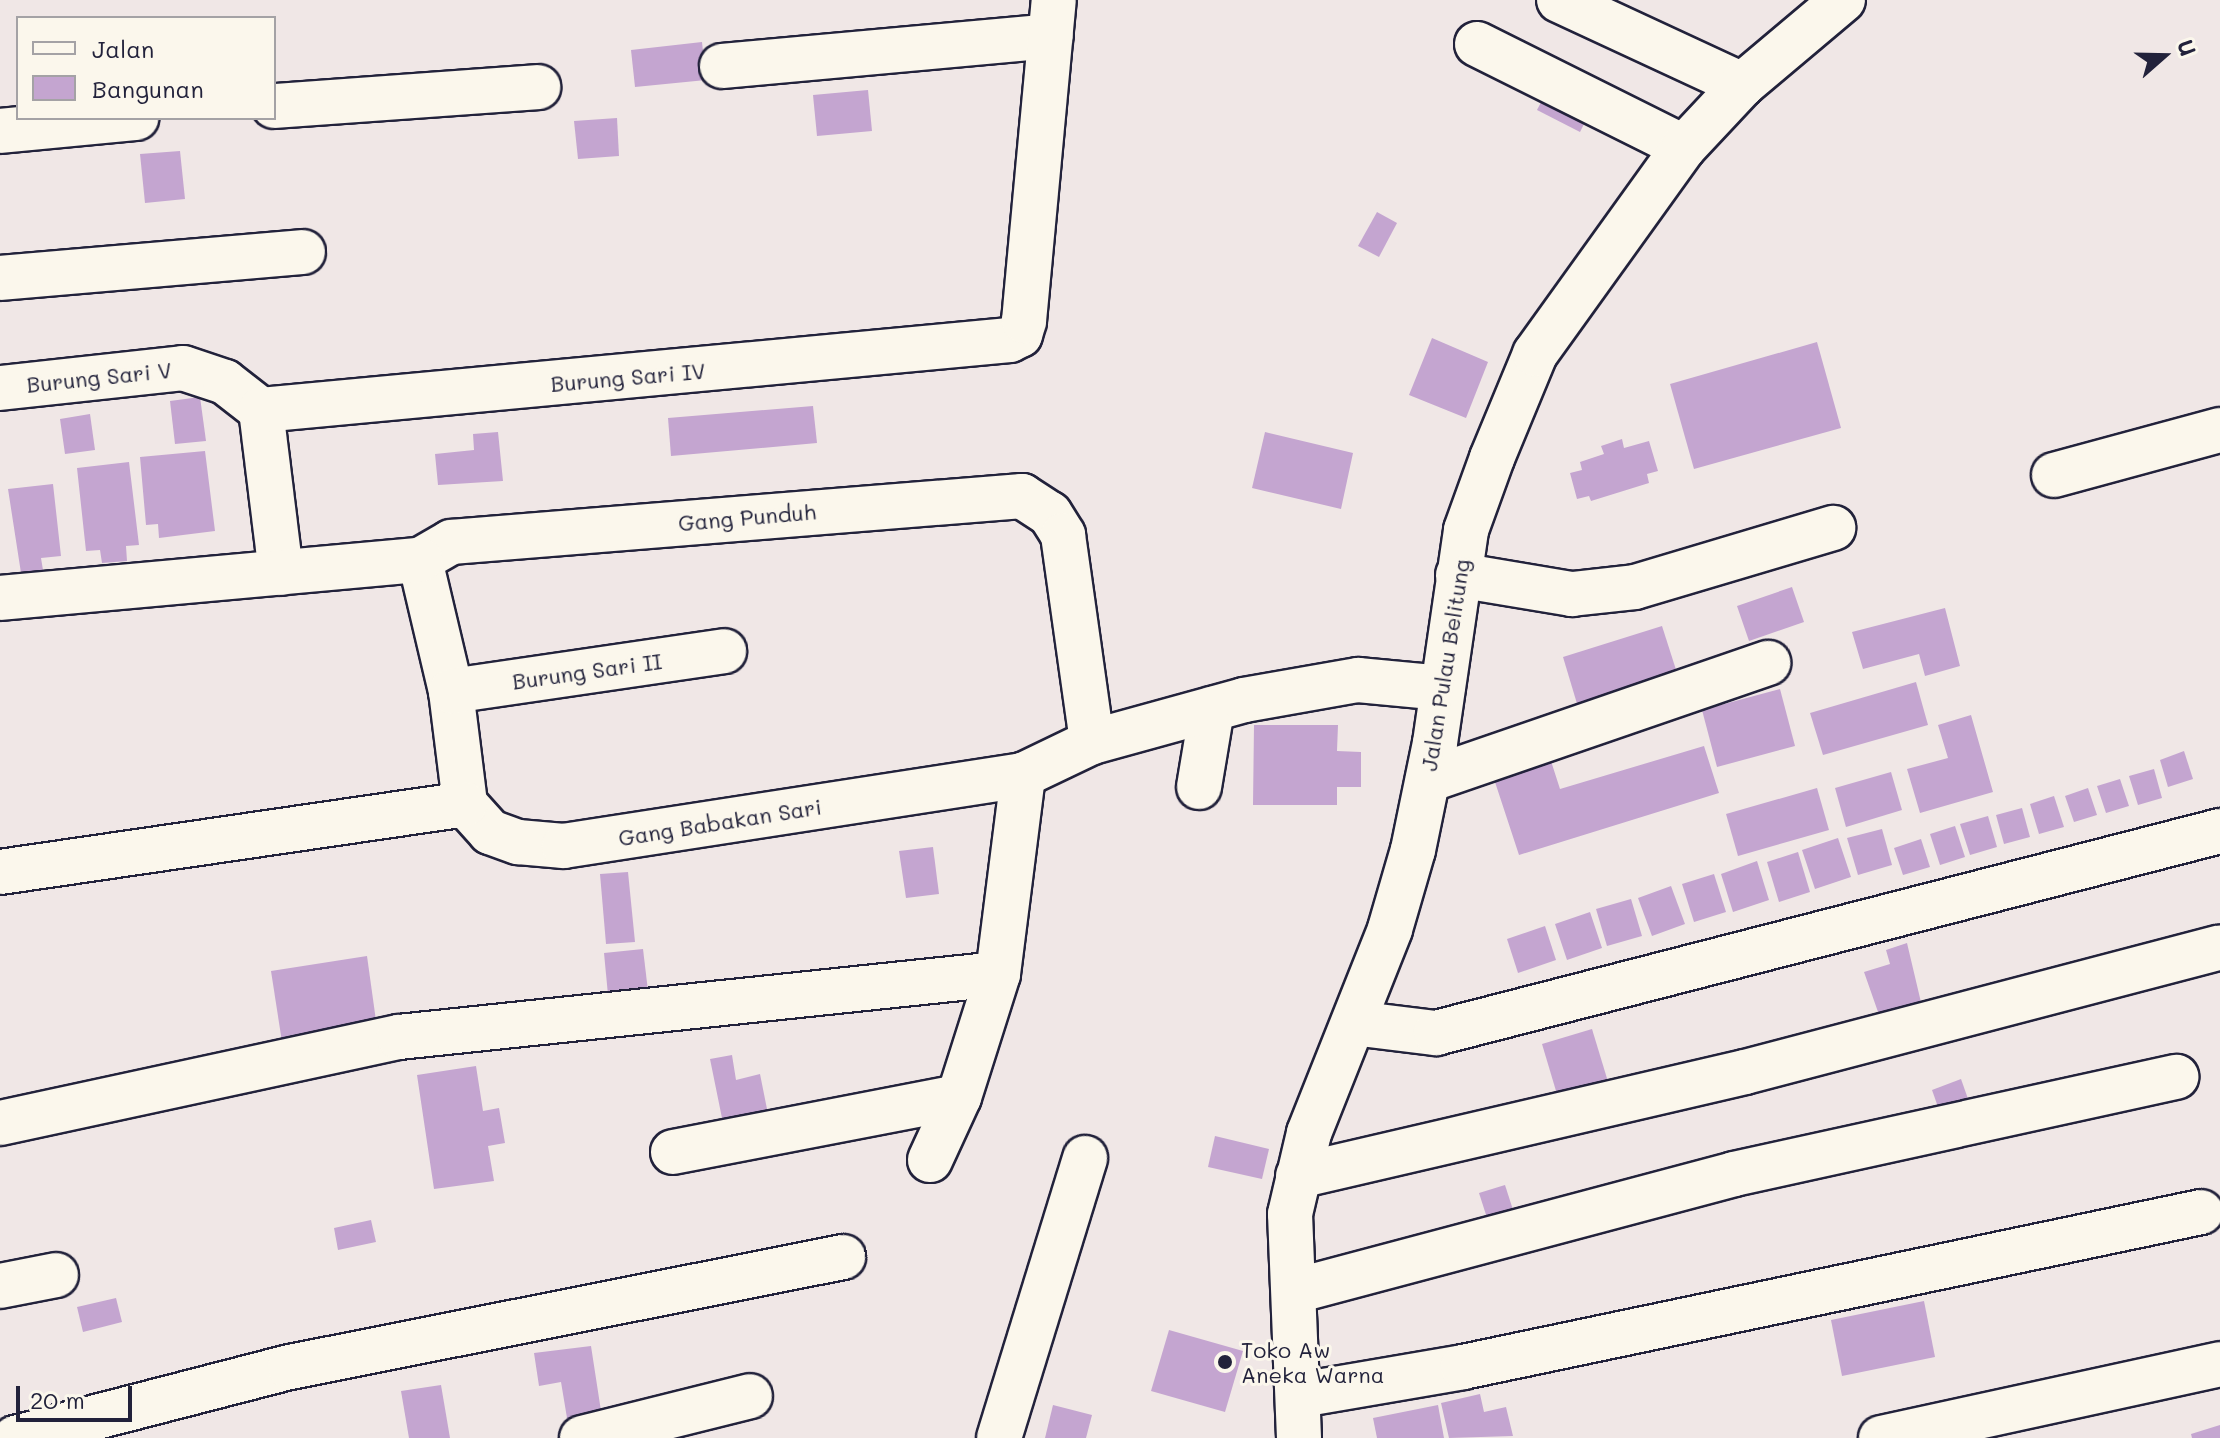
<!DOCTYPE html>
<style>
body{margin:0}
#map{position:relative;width:2220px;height:1438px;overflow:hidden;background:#f0e7e6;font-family:Mali,sans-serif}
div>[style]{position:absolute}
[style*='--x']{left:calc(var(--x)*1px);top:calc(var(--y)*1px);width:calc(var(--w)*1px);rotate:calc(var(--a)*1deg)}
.building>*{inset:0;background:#c4a5d0}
.roads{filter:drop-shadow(2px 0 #22223b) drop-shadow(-2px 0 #22223b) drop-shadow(0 2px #22223b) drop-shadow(0 -2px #22223b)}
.minor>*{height:44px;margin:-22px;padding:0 22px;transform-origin:22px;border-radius:22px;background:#fbf7ec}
.dots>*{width:22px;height:22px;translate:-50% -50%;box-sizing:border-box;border:4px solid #fbf7ec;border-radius:50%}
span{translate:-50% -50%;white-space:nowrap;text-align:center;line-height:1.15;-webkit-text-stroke:6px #fbf7ec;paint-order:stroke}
.street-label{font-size:22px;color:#22223b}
.poi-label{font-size:22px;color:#22223b}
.left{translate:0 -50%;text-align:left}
.legend{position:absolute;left:16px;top:16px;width:260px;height:104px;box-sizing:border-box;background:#fbf7ec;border:2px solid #a4a2a5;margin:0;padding:10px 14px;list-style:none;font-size:24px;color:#22223b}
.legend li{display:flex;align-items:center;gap:16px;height:40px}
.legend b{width:40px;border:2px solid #a4a2a5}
.north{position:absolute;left:2124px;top:16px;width:80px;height:80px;-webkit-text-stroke:6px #fbf7ec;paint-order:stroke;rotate:70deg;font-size:22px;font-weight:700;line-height:32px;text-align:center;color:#22223b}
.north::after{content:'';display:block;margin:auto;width:28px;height:36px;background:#22223b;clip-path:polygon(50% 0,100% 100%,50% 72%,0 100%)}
.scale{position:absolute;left:16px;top:1386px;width:116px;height:36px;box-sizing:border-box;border:4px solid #22223b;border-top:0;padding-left:10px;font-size:24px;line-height:28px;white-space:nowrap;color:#22223b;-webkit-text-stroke:6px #fbf7ec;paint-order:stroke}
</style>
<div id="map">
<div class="building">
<div style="clip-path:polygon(702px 42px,706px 80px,635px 87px,631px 50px)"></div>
<div style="clip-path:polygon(1549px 87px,1592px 108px,1580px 132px,1537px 110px)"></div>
<div style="clip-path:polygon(868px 90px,872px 131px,817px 136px,813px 95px)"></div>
<div style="clip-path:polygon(617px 118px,619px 156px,578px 159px,574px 121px)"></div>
<div style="clip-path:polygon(180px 151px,185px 199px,145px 203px,140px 154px)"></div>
<div style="clip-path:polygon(1377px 212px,1397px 223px,1379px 257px,1358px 246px)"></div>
<div style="clip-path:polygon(1432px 338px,1488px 362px,1466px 418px,1409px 395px)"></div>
<div style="clip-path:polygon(1817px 342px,1841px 428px,1694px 469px,1670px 384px)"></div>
<div style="clip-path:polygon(200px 397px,206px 441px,175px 444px,170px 401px)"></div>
<div style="clip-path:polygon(813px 406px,817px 443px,671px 456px,668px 418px)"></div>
<div style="clip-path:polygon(90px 414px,95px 450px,65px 454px,60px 419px)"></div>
<div style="clip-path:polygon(498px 432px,503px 481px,438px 485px,435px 454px,474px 450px,473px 434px)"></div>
<div style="clip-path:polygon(1265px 432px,1353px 453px,1341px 509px,1252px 488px)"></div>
<div style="clip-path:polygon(1622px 439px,1624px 448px,1649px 441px,1658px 471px,1647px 474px,1649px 483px,1591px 501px,1589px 496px,1577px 499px,1570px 473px,1582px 470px,1580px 462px,1604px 454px,1601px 446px)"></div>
<div style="clip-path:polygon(205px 451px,215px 531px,159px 538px,158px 524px,146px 525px,140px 457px)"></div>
<div style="clip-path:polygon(129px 462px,139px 545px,126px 546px,127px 561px,102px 563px,100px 550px,86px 551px,77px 468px)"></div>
<div style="clip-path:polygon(53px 484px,61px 556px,41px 558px,43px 570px,21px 573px,8px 489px)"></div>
<div style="clip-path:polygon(1792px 587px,1804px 622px,1749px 641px,1737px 606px)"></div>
<div style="clip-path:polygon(1945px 608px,1960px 666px,1925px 676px,1919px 654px,1863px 669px,1852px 632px)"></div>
<div style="clip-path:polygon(1662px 626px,1678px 676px,1578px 707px,1563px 657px)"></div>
<div style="clip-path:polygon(1916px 682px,1928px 725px,1823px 755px,1810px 713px)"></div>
<div style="clip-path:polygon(1780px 689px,1795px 746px,1717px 767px,1702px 710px)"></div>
<div style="clip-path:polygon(1971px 715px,1993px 792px,1920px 813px,1907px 769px,1948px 758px,1938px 725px)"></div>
<div style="clip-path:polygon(1254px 725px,1338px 725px,1337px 751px,1361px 752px,1361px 787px,1337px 787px,1337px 805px,1253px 805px)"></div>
<div style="clip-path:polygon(1704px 746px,1719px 793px,1519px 855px,1494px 779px,1551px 761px,1560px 789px)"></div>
<div style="clip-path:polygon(2184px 751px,2193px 779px,2168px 787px,2160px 760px)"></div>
<div style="clip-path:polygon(2154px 769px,2162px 798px,2138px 805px,2129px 776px)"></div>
<div style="clip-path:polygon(1891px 772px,1902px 810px,1846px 827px,1835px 788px)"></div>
<div style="clip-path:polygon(2120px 779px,2129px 806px,2106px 813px,2097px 786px)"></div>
<div style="clip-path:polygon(1817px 788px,1829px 830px,1738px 856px,1726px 814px)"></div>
<div style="clip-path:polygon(2088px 788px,2097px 815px,2074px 822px,2065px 796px)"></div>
<div style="clip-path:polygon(2054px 796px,2064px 827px,2039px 834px,2030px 804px)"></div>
<div style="clip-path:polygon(2022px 808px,2030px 837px,2004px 844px,1996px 815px)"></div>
<div style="clip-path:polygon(1988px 816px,1997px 847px,1970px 855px,1960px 824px)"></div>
<div style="clip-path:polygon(1955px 826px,1965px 857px,1940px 865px,1930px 834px)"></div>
<div style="clip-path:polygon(1882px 829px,1892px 865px,1858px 875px,1847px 838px)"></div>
<div style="clip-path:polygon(1838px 838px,1851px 877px,1815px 889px,1802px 850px)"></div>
<div style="clip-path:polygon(1921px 839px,1930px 867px,1903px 875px,1894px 848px)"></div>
<div style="clip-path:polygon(933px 847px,939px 894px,906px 898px,899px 851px)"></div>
<div style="clip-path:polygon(1798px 852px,1810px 892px,1779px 902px,1767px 862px)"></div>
<div style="clip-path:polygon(1757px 861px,1769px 900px,1733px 912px,1721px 874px)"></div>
<div style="clip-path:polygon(628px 872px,635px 942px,606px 944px,600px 874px)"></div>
<div style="clip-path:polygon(1714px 874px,1726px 912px,1694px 922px,1682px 884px)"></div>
<div style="clip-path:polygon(1671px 886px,1685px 924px,1652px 936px,1638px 898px)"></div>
<div style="clip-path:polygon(1631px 899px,1642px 936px,1607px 946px,1596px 909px)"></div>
<div style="clip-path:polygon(1590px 912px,1602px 948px,1567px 960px,1555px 924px)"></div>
<div style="clip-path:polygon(1545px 926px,1556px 960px,1518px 973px,1507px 939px)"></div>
<div style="clip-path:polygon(1907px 943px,1924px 1015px,1884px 1029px,1864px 972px,1890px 964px,1886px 950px)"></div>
<div style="clip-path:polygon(643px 949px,648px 991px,608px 995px,604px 953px)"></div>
<div style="clip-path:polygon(367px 956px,377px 1028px,282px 1042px,271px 971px)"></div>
<div style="clip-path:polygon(1592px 1029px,1609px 1085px,1559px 1101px,1542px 1044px)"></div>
<div style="clip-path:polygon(732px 1055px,736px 1080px,760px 1074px,769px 1119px,724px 1128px,710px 1059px)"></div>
<div style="clip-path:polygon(476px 1066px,483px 1111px,499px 1108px,505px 1143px,488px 1146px,494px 1181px,434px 1189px,417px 1075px)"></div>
<div style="clip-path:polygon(1961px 1079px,1973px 1113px,1944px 1124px,1932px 1090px)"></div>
<div style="clip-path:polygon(1215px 1136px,1269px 1149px,1262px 1179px,1208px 1167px)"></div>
<div style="clip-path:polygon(1505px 1185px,1514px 1213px,1488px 1221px,1479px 1193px)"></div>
<div style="clip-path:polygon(371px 1220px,376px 1242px,338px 1250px,334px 1228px)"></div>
<div style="clip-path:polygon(116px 1298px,122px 1322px,83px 1332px,77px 1307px)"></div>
<div style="clip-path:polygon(1924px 1301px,1935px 1357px,1842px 1376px,1831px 1320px)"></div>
<div style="clip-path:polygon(1169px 1330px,1243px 1351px,1225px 1412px,1151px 1391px)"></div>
<div style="clip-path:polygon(591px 1346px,603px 1424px,569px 1430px,561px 1382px,539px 1386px,534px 1353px)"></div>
<div style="clip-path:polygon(441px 1385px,450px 1438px,409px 1438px,401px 1391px)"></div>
<div style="clip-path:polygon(1480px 1394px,1484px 1412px,1506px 1407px,1513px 1436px,1449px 1438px,1441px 1403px)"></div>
<div style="clip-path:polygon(1053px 1405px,1092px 1415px,1086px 1438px,1045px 1438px)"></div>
<div style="clip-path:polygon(1438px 1405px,1444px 1438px,1377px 1438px,1373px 1418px)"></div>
<div style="clip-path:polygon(2220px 1425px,2220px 1438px,2192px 1438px,2191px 1434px)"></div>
</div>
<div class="roads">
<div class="minor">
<div style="--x:1559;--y:0;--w:202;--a:24.9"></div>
<div style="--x:1477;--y:44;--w:231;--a:26.5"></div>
<div style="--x:722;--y:66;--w:330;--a:-5.2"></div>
<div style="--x:274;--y:106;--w:265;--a:-4.1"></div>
<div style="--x:0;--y:131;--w:137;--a:-5.5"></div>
<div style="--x:0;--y:278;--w:304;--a:-4.9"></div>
<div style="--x:0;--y:388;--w:184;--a:-6.2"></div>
<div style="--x:183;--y:368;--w:44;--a:18.4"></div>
<div style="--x:225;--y:382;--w:46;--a:37.9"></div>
<div style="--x:261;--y:410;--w:164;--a:83"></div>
<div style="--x:261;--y:410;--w:752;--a:-5.34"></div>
<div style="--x:1010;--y:340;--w:11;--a:-27"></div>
<div style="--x:1020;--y:335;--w:15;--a:-74"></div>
<div style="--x:1024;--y:321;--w:322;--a:-84.7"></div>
<div style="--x:2054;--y:475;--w:172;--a:-15.2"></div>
<div style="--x:420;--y:560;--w:36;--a:-30"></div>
<div style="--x:451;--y:542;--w:573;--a:-4.61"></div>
<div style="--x:1022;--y:496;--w:33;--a:33"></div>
<div style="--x:1050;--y:514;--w:25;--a:58"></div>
<div style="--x:1063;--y:535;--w:209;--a:82"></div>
<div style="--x:420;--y:560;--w:135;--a:76.7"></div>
<div style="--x:451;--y:691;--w:114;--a:82.9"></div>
<div style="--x:1458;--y:575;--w:116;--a:9.5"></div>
<div style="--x:1572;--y:594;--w:63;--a:-6.3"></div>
<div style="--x:1635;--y:587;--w:207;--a:-16.6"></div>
<div style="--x:0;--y:598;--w:422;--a:-5.2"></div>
<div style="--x:451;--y:691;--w:276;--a:-8.3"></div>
<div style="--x:1428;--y:780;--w:360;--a:-19"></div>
<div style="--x:1199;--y:787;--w:79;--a:-80.5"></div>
<div style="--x:465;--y:804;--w:38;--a:48"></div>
<div style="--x:490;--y:832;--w:30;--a:20"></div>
<div style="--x:518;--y:842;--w:46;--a:5"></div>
<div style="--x:564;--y:846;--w:464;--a:-8.8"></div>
<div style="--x:1023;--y:775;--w:76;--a:-25.6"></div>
<div style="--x:1092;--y:742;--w:158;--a:-15.4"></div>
<div style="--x:1244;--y:700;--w:116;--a:-10"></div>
<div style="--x:1358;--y:680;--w:85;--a:5.4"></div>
<div style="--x:0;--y:872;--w:470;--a:-8.3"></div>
<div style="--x:1354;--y:1023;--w:83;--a:7"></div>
<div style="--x:1436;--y:1033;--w:810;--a:-14.45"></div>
<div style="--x:0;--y:1123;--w:408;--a:-12.2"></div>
<div style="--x:399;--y:1037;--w:602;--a:-6"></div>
<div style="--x:673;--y:1152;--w:291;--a:-10.9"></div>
<div style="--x:930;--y:1160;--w:69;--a:-65.3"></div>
<div style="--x:959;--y:1097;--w:129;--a:-72.4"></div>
<div style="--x:998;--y:974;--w:201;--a:-82.8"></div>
<div style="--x:1298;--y:1176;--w:459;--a:-13.1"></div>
<div style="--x:1745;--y:1072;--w:491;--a:-14.7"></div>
<div style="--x:0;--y:1286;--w:57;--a:-11.1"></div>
<div style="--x:1295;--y:1291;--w:454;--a:-14.9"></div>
<div style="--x:1734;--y:1174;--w:453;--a:-12.4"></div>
<div style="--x:1300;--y:1395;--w:165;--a:-9.7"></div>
<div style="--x:1463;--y:1367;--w:754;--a:-11.86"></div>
<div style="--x:15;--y:1438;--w:284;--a:-14.5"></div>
<div style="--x:290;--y:1367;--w:564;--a:-11.25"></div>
<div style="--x:582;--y:1438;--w:173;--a:-14"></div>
<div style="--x:999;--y:1438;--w:293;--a:-72.9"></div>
<div style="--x:1299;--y:1438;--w:224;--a:-92.3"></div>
<div style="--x:1290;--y:1214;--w:83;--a:-76.8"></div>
<div style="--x:1309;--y:1133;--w:219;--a:-68.3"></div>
<div style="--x:1390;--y:929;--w:82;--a:-73.8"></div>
<div style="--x:1413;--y:850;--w:109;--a:-78.4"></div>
<div style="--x:1435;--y:743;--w:215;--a:-81.7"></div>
<div style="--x:1466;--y:530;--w:77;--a:-70.1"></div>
<div style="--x:1492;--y:458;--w:113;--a:-67.5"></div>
<div style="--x:1535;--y:354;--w:255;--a:-54.3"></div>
<div style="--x:1684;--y:147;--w:85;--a:-46.9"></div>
<div style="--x:1742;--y:85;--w:132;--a:-40.1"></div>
<div style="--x:1881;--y:1438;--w:347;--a:-12.3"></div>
</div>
</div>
<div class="dots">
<div style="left:1225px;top:1362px;background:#22223b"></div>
</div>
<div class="street-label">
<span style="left:99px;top:377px;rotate:-6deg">Burung Sari V</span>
<span style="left:628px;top:377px;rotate:-5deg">Burung Sari IV</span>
<span style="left:747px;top:517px;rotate:-5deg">Gang Punduh</span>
<span style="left:1445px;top:665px;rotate:-81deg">Jalan Pulau Belitung</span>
<span style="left:587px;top:671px;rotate:-8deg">Burung Sari II</span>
<span style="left:720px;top:822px;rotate:-9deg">Gang Babakan Sari</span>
</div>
<div class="poi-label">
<span class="left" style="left:1241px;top:1362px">Toko Aw<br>Aneka Warna</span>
</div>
<ul class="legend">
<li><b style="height:10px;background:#fbf7ec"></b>Jalan</li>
<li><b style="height:22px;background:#c4a5d0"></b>Bangunan</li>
</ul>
<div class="north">U</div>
<div class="scale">20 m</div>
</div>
